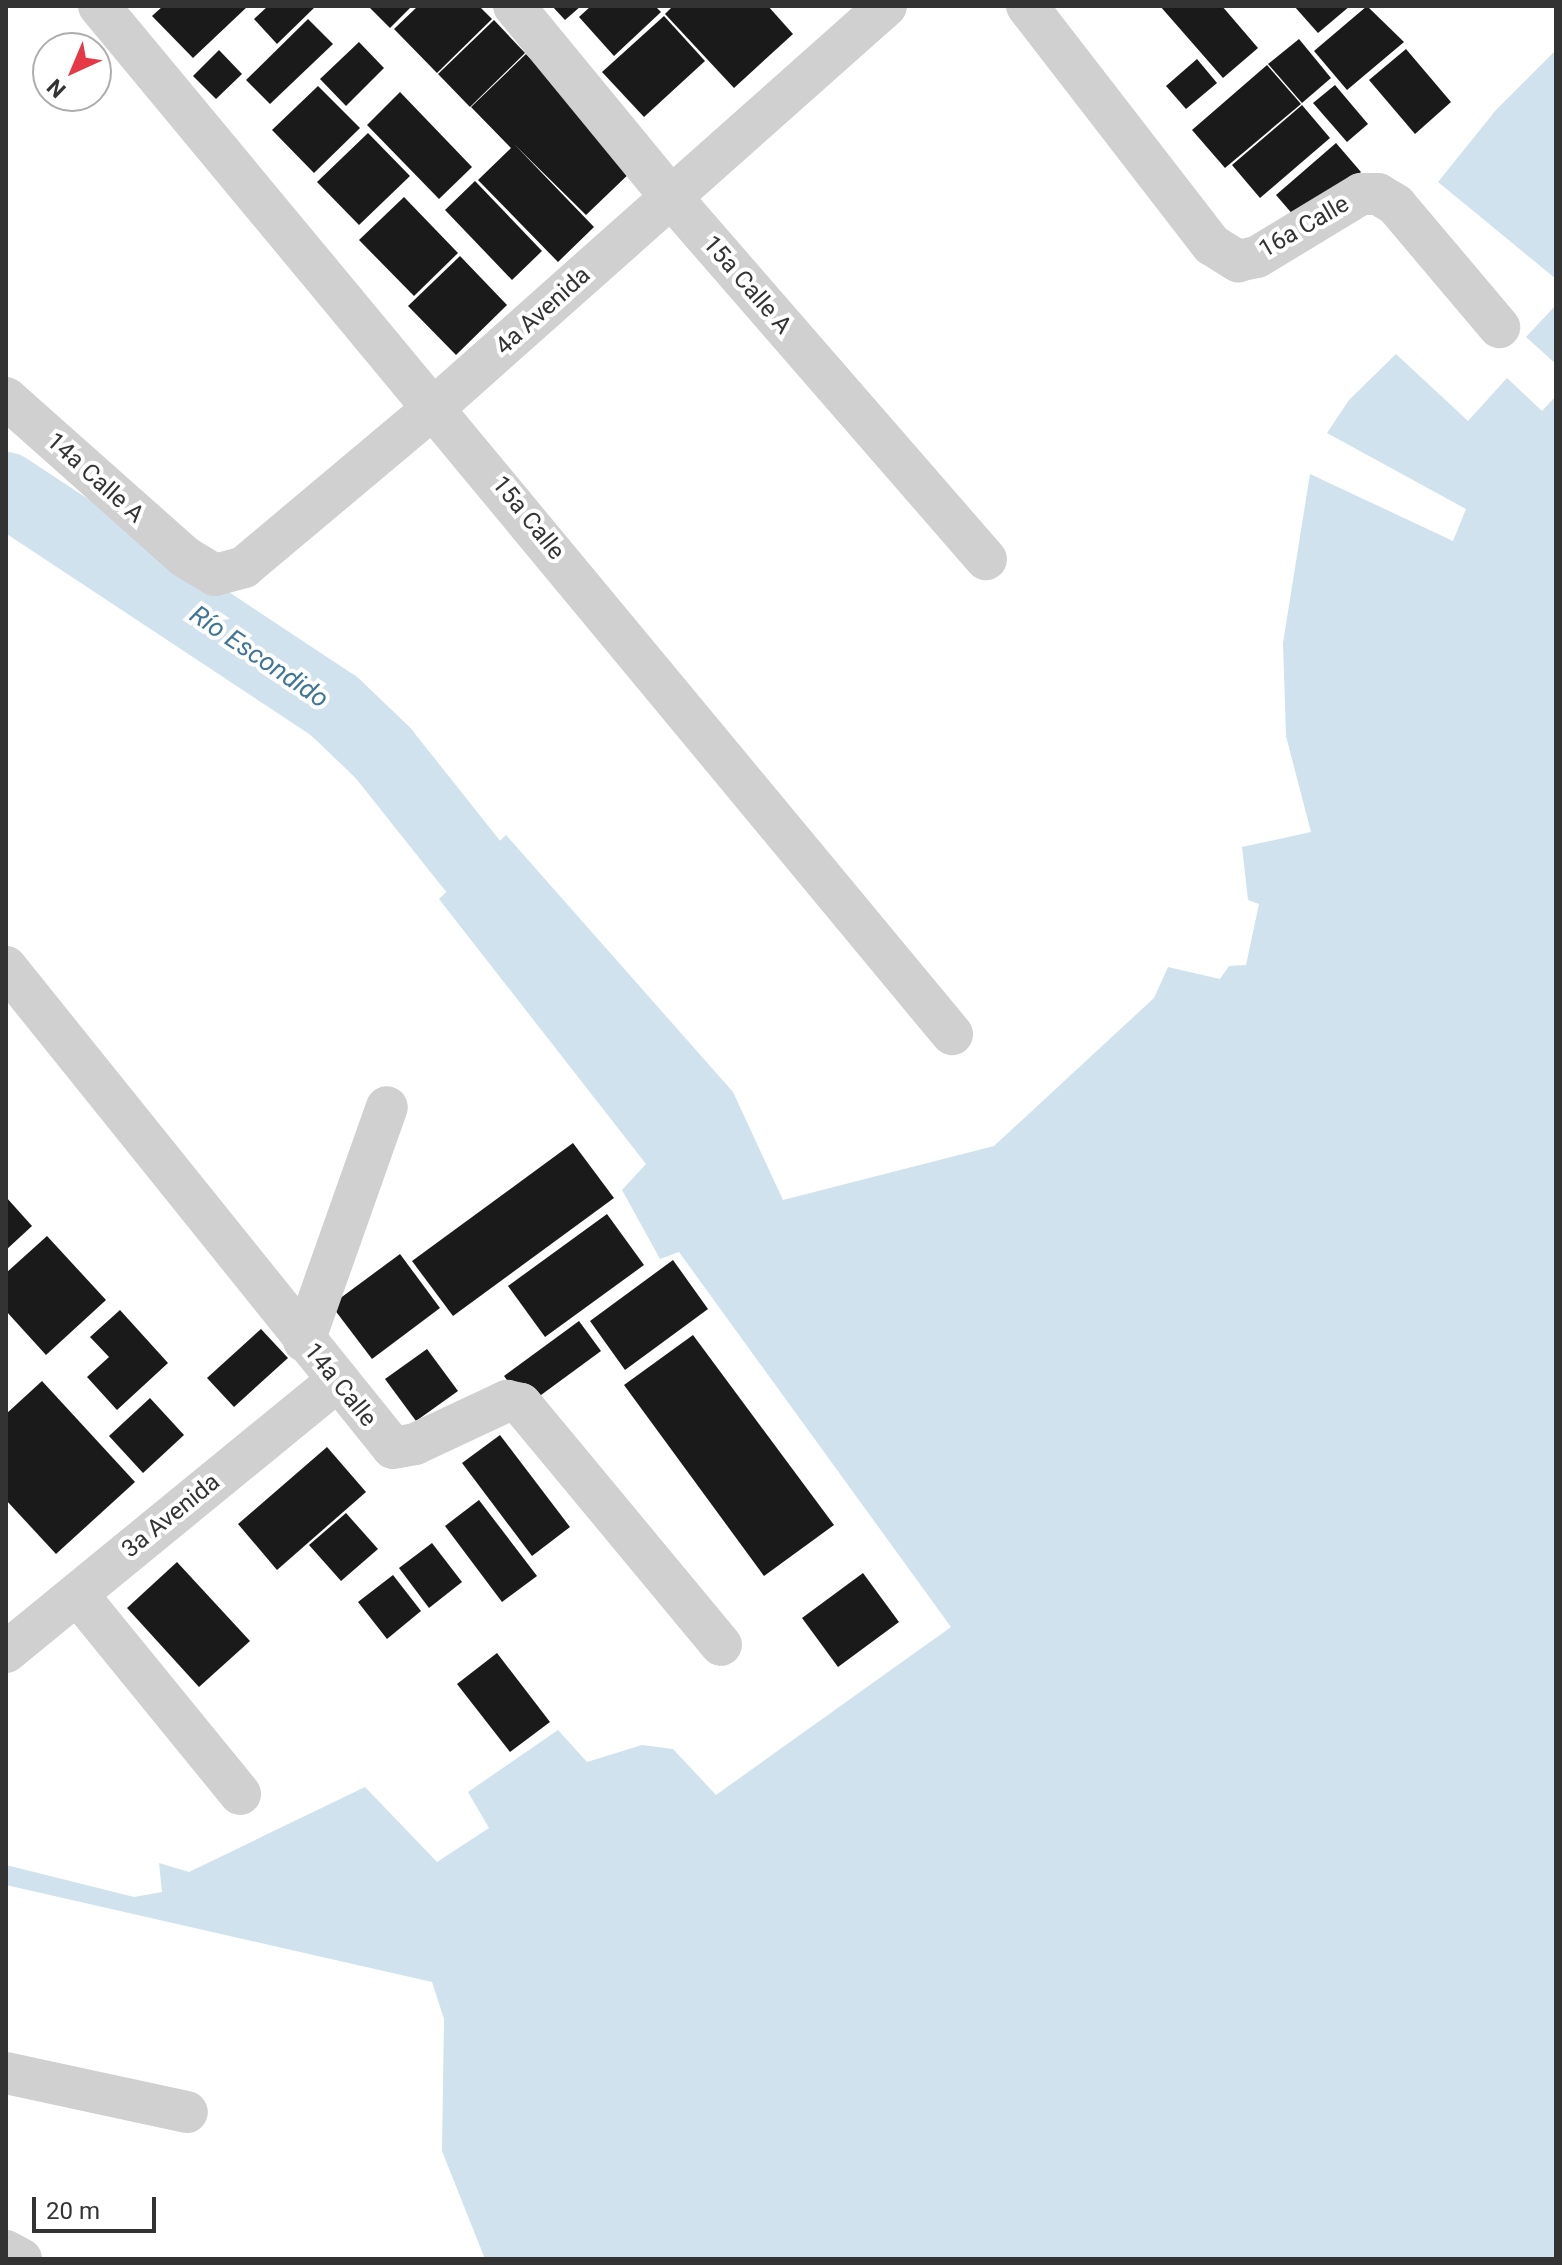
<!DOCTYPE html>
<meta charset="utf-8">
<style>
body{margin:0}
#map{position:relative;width:1562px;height:2265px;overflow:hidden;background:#fff;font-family:Roboto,sans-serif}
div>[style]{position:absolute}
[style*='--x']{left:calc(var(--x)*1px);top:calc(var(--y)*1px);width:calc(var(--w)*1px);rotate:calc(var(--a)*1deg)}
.water>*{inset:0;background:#cfe2ee}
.river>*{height:74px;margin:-37px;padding:0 37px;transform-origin:37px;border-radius:37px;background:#cfe2ee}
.building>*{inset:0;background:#1a1a1a}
.minor>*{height:42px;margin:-21px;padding:0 21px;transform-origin:21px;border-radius:21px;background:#d0d0d0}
span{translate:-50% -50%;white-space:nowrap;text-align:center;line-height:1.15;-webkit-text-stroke:8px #fff;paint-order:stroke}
.street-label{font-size:24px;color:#333}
.water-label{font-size:26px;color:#3f7597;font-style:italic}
.frame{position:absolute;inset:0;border:8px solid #333;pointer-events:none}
.north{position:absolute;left:32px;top:32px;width:80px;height:80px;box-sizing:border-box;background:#fff;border:2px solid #adadad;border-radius:50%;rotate:224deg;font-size:22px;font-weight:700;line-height:32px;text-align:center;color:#333}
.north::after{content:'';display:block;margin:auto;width:28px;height:36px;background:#e63946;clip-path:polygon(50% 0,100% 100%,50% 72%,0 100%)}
.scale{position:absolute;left:32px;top:2197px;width:124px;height:36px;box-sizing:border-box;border:4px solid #333;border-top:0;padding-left:10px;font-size:24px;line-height:28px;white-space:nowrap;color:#333;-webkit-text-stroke:6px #fff;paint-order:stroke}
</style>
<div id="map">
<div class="water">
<div style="clip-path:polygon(1556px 50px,1556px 279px,1438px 182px,1496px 110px)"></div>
<div style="clip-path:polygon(1556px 305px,1556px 364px,1526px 337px)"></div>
<div style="clip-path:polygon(1396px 354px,1468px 421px,1507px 378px,1542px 411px,1556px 396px,1556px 2259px,485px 2259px,442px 2151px,444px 2019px,432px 1982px,6px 1885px,6px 1865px,134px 1897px,162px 1892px,159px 1863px,189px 1872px,365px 1787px,437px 1862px,489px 1828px,468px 1792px,558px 1730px,587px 1762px,642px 1745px,673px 1749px,716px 1795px,951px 1627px,679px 1252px,660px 1259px,622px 1190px,646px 1164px,439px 899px,506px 835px,733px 1092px,783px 1200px,994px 1146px,1154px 998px,1168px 967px,1220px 979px,1229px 966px,1246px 965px,1259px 904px,1248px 900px,1242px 847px,1311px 832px,1286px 736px,1283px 643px,1310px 474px,1453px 541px,1466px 509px,1327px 433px,1349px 400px)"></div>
</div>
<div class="river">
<div style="--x:6;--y:489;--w:393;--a:33.5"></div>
<div style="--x:334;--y:706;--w:68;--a:43.8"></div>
<div style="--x:383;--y:753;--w:144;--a:51.5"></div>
</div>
<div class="building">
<div style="clip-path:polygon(163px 6px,248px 6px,193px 58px,152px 16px)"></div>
<div style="clip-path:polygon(268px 6px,316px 6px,277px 44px,254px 19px)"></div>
<div style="clip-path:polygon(368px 6px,412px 6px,390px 28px)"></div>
<div style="clip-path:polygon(418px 6px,479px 6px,492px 19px,437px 73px,394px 29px)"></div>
<div style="clip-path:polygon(552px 6px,581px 6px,565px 20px)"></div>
<div style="clip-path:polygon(591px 6px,655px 6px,661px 12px,614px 56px,579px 17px)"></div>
<div style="clip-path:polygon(673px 6px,768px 6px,793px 34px,734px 88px,665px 14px)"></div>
<div style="clip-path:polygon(1160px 6px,1222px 6px,1258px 48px,1223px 78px)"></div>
<div style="clip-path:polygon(1294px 6px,1350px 6px,1318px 33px)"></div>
<div style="clip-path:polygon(1367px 6px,1404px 42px,1347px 90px,1314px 51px)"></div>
<div style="clip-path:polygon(664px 16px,705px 61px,644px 117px,602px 72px)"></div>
<div style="clip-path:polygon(308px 19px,333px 44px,270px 104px,246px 80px)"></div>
<div style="clip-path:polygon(494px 20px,525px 53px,470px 107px,438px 74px)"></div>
<div style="clip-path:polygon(1299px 39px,1331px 78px,1302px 103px,1268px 64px)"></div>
<div style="clip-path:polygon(359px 42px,384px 68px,346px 106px,320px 79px)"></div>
<div style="clip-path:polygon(1406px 49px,1451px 102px,1415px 134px,1369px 80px)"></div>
<div style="clip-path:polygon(219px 50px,242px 74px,216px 99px,193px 76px)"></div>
<div style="clip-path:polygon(526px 54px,635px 168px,586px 215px,514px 144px,594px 227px,558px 262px,478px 180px,511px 148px,471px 107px)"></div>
<div style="clip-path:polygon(1197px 59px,1217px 83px,1186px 109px,1166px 86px)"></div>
<div style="clip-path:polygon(1267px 65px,1301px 104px,1225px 168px,1192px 130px)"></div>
<div style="clip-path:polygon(1335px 85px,1368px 124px,1347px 142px,1313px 103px)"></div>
<div style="clip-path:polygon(318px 86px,360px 128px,314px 173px,272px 130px)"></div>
<div style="clip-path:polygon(400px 92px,472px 167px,439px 199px,367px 125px)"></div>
<div style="clip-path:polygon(1302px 105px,1330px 138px,1260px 198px,1232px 165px)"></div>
<div style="clip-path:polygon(368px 133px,410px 176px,359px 225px,317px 182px)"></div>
<div style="clip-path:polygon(1336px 143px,1361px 172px,1301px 224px,1276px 195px)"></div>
<div style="clip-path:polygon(475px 181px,542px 251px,512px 280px,445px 210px)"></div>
<div style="clip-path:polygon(404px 197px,458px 253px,414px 296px,359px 240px)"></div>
<div style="clip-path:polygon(460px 256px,507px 305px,456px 355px,408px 306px)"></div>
<div style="clip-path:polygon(573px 1143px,614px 1198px,453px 1316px,412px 1261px)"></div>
<div style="clip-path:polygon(6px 1197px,32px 1226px,6px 1250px)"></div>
<div style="clip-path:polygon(607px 1214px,644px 1265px,545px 1337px,508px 1286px)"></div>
<div style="clip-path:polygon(47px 1236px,106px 1300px,46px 1355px,6px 1311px,6px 1273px)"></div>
<div style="clip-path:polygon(400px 1254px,440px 1308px,372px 1359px,331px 1305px)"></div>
<div style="clip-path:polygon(673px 1260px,708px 1309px,625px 1370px,590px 1321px)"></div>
<div style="clip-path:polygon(120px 1310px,168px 1363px,117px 1410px,87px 1377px,109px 1357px,90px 1337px)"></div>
<div style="clip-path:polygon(579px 1321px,601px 1351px,526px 1406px,504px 1376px)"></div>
<div style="clip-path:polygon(261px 1329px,288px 1358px,234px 1407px,207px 1378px)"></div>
<div style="clip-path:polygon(693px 1335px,834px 1525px,764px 1576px,624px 1385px)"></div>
<div style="clip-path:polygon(427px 1349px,458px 1391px,416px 1421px,385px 1379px)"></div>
<div style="clip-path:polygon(42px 1381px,135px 1482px,56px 1554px,6px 1500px,6px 1414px)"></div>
<div style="clip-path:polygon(150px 1398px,184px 1435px,143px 1473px,109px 1436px)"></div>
<div style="clip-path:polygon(500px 1435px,570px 1527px,532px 1556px,462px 1463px)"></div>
<div style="clip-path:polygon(327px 1447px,366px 1492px,277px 1570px,238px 1524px)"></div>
<div style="clip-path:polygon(479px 1500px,537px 1576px,502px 1602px,445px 1526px)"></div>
<div style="clip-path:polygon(346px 1513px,378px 1549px,341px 1581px,309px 1545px)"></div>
<div style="clip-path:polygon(432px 1543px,462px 1582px,429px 1608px,399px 1568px)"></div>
<div style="clip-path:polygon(177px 1562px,250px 1641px,199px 1687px,127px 1608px)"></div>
<div style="clip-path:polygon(863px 1573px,899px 1622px,838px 1667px,802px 1618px)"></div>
<div style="clip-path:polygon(393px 1575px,421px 1611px,387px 1639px,358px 1602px)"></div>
<div style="clip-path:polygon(497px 1653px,550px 1722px,510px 1752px,457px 1684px)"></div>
</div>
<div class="minor">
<div style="--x:99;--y:6;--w:1336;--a:50.32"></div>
<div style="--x:514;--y:6;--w:247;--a:50.6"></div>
<div style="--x:671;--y:197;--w:480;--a:49"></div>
<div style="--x:1027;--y:6;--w:302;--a:52.3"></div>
<div style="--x:1212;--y:245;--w:31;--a:32"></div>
<div style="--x:1238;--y:261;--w:19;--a:-12"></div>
<div style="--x:1257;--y:257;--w:122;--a:-31.2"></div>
<div style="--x:1361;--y:194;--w:17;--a:0"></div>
<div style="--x:1378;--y:194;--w:21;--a:31"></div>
<div style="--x:1396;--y:205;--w:160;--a:49.8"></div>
<div style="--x:6;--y:398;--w:239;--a:41.6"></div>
<div style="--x:185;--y:557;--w:35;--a:31"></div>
<div style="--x:215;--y:575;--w:30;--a:-15"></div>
<div style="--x:244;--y:567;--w:251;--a:-40"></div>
<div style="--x:436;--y:406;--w:602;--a:-41.63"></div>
<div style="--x:6;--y:967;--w:617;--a:51.18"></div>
<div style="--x:393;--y:1448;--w:22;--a:-10"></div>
<div style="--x:415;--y:1444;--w:102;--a:-25.1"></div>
<div style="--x:507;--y:1401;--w:14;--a:12"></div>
<div style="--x:521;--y:1404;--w:313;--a:50.3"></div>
<div style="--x:304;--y:1341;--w:248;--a:-70.5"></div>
<div style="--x:77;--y:1594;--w:258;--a:50.8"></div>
<div style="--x:6;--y:1652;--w:428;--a:-39.3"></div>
<div style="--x:6;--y:2073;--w:185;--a:12.2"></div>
<div style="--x:6;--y:2251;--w:17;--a:28"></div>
</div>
<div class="street-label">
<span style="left:1304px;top:227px;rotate:-30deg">16a Calle</span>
<span style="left:747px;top:285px;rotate:49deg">15a Calle A</span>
<span style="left:543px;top:311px;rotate:-42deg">4a Avenida</span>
<span style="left:95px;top:478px;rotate:42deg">14a Calle A</span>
<span style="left:528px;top:518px;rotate:51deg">15a Calle</span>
<span style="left:340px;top:1385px;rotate:51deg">14a Calle</span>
<span style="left:171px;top:1516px;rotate:-39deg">3a Avenida</span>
</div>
<div class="water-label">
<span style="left:259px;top:657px;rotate:34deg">Río Escondido</span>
</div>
<div class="frame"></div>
<div class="north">N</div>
<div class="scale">20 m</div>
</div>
